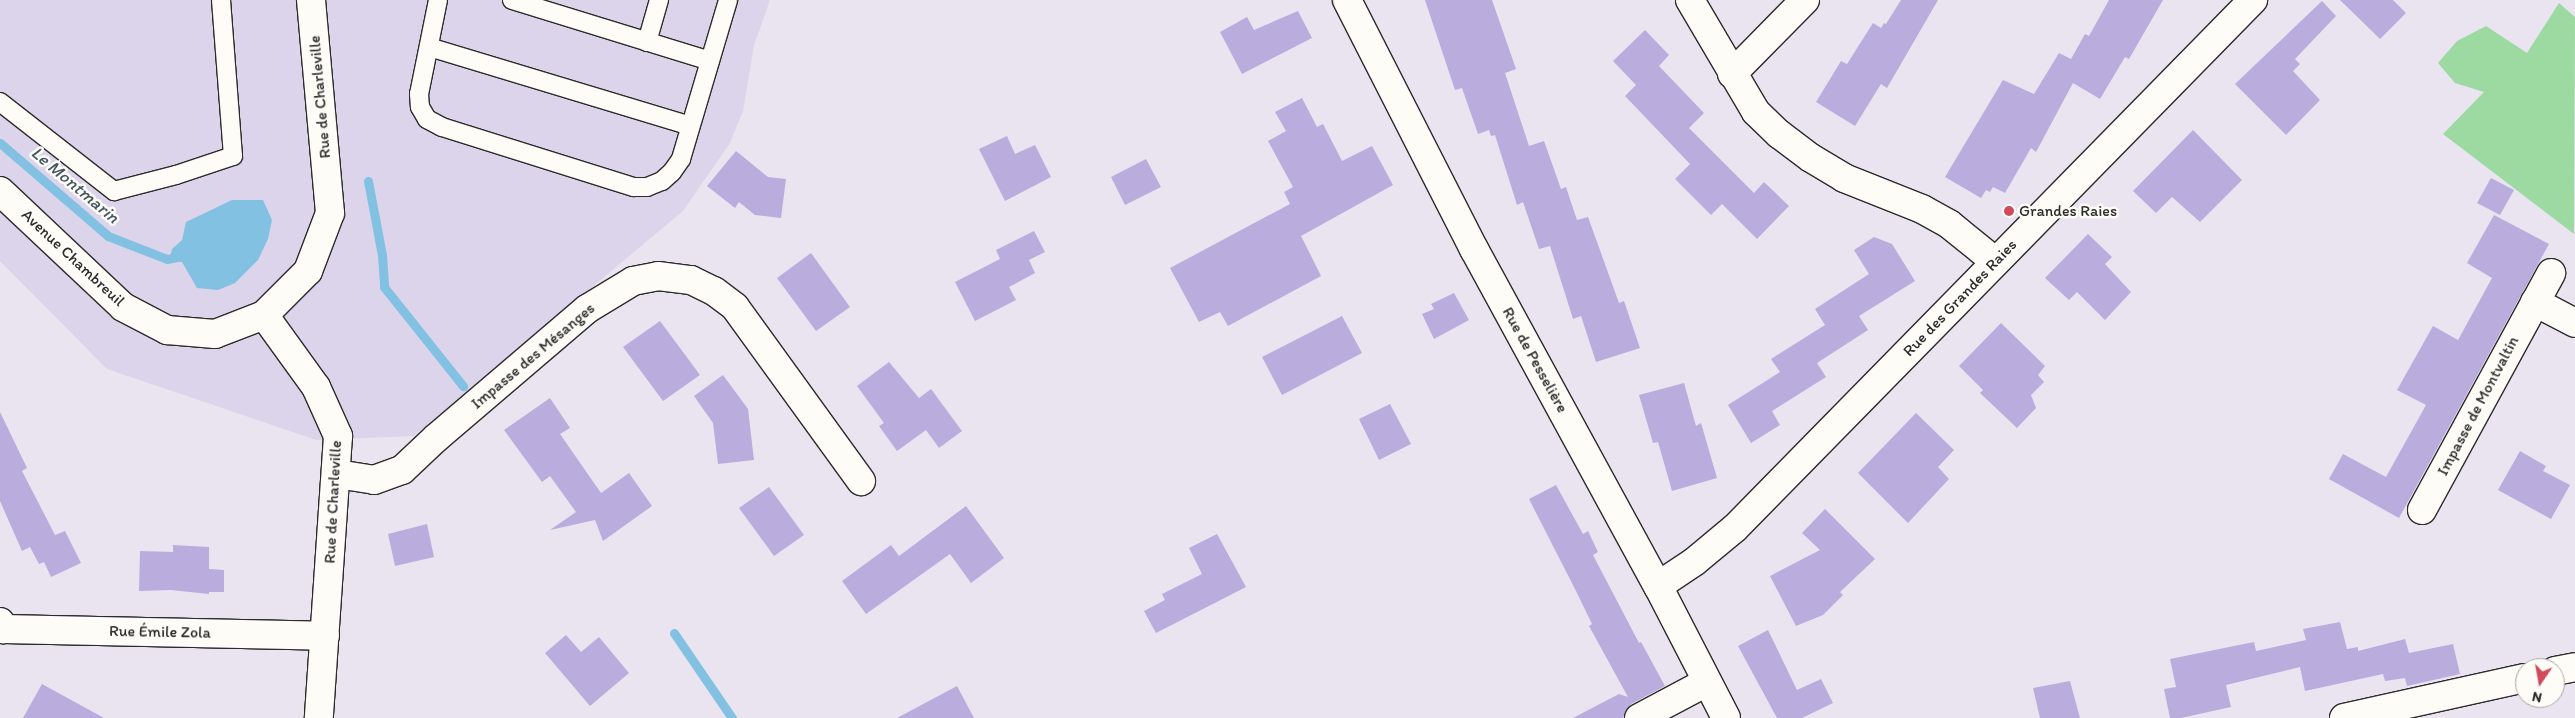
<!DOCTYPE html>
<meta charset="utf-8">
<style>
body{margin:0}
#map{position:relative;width:2575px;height:718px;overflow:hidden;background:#e9e4f0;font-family:Itim,sans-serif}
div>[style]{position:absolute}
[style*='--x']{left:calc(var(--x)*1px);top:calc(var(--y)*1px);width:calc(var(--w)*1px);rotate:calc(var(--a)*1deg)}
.built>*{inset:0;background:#dbd4eb}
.green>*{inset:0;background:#9cdaa2}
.water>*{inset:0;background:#83c1e3}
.stream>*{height:9px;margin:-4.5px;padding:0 4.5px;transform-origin:4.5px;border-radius:4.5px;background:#83c1e3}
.building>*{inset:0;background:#baadde}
.roads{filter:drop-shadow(1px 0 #2b2b2b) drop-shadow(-1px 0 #2b2b2b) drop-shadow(0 1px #2b2b2b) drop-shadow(0 -1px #2b2b2b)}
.service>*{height:18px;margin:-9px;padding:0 9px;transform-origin:9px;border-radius:9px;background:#fdfcf7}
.minor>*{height:28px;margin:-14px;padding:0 14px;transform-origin:14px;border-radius:14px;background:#fdfcf7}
.dots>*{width:14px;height:14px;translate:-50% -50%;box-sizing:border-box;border:2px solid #fdfcf7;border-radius:50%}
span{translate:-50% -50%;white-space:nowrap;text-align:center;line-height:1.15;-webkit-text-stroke:5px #fdfcf7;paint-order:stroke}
.street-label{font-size:16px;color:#2b2b2b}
.poi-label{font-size:16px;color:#2b2b2b}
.left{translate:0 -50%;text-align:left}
.water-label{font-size:18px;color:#455862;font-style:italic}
.north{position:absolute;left:2515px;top:658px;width:50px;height:50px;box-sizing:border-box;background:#fdfcf7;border:1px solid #a9a8a5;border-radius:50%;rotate:192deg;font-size:14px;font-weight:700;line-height:20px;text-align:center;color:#2b2b2b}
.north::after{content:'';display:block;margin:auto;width:18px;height:22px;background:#d1495b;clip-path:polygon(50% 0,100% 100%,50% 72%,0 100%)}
</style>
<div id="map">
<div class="built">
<div style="clip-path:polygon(0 0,770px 0,754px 45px,743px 111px,730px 143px,683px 211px,414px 436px,316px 440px,107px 369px,0 261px)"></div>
</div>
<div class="green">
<div style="clip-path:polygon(2559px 3px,2575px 17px,2574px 234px,2443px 134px,2484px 92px,2455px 83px,2438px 63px,2457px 41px,2486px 26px,2527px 53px)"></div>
</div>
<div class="water">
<div style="clip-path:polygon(232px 200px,263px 200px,272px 220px,268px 239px,258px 260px,235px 283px,218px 290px,197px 288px,182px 262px,169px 261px,172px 249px,182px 240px,186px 222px)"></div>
</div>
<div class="stream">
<div style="--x:0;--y:143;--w:143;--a:40.7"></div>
<div style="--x:108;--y:236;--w:63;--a:21.3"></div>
<div style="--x:167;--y:259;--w:15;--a:-11"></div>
<div style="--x:368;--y:181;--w:75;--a:79.3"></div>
<div style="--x:382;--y:255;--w:32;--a:86"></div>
<div style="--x:384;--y:287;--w:127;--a:51.4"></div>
<div style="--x:674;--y:633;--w:103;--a:55.7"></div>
</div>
<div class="building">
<div style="clip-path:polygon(1425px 0,1492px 0,1516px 69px,1505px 73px,1529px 146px,1544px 141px,1561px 189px,1566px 187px,1577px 220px,1588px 217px,1619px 303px,1624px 301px,1640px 348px,1596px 362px,1581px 316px,1573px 319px,1550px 246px,1539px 249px,1523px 202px,1517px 205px,1495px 135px,1491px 136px,1489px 130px,1478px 134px,1462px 88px,1455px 90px)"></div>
<div style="clip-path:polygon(1901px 0,1938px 0,1887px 88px,1881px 84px,1855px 126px,1816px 102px,1841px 61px,1847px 64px,1873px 23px,1881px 28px,1884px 23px,1886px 24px)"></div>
<div style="clip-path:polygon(2109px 0,2163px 0,2129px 59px,2125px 57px,2100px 99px,2073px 83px,2036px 152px,2031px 148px,2005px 193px,1993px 187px,1990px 192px,1986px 190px,1981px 198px,1945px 177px,2003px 80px,2034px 94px,2059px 53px,2071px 59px,2085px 34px,2089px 36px)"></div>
<div style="clip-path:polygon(2340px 0,2393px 0,2406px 13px,2380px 39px)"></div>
<div style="clip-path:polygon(2322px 1px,2336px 16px,2295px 59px,2300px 64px,2293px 71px,2320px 100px,2286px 135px,2235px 84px)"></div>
<div style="clip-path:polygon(1298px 11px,1312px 38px,1242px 74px,1220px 32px,1247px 17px,1254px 30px)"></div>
<div style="clip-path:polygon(1645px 30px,1669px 55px,1659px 66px,1704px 113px,1689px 128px,1754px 193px,1764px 182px,1789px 206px,1757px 239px,1722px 204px,1711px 215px,1675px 179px,1690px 164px,1625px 96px,1636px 85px,1613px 61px)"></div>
<div style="clip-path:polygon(1302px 98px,1317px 127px,1323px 124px,1342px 161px,1372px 146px,1393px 185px,1301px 236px,1321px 276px,1228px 326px,1220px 312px,1199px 322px,1170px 268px,1290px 204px,1284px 192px,1293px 187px,1268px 141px,1286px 131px,1275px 112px)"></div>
<div style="clip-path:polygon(2193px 130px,2242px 180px,2200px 222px,2172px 197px,2156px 213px,2133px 191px)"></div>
<div style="clip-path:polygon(1007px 136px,1015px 154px,1035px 145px,1051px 177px,1005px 201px,979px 149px)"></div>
<div style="clip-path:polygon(736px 151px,768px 177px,786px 179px,781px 218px,755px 215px,739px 202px,735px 208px,707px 186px)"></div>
<div style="clip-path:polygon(1146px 159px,1161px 187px,1125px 205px,1111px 177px)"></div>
<div style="clip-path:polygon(2491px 178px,2514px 190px,2500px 215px,2477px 203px)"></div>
<div style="clip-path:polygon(2494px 215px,2549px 244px,2399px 518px,2329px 479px,2343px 454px,2386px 477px,2426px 405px,2397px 390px,2433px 326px,2458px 340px,2492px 278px,2467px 263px)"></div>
<div style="clip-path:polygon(1034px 231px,1045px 252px,1029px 260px,1035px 273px,1009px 287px,1016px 300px,975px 321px,955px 282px,1000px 259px,996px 250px)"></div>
<div style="clip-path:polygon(2088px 234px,2112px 257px,2105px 264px,2131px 292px,2105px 320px,2077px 292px,2069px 300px,2045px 278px)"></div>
<div style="clip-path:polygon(1874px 237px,1892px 244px,1915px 281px,1859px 316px,1868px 330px,1817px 363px,1826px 377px,1772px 411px,1780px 425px,1751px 443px,1728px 405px,1780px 372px,1771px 359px,1825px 325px,1815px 309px,1869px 274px,1854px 250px)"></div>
<div style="clip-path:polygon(811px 253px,850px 307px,816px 331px,777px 278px)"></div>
<div style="clip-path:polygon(1454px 293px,1469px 320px,1434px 339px,1422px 314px,1434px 309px,1431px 304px)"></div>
<div style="clip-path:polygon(1342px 316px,1362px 353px,1282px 395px,1262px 357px)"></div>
<div style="clip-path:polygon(660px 321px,700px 375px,663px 401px,623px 347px)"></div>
<div style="clip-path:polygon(2001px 323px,2045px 366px,2038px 375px,2044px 382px,2031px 395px,2036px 408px,2017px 428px,1980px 393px,1983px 390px,1959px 366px)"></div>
<div style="clip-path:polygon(889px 362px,919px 398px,931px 389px,962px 431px,939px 448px,926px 430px,897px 451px,879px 426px,884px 423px,857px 386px)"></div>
<div style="clip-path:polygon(723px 375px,748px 409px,754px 460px,718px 464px,713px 423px,694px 396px)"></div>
<div style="clip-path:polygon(1684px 383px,1696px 426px,1701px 423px,1717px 478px,1672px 491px,1658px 442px,1653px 443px,1639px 395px)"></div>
<div style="clip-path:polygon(550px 398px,570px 428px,560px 434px,601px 493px,629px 473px,652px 506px,603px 541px,595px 520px,550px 530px,576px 512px,550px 476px,542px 482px,504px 430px)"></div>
<div style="clip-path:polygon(1390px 404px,1411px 444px,1379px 460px,1359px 419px)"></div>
<div style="clip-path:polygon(0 412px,27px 468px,22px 471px,55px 535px,65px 531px,81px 563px,51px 577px,44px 562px,39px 564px,30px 547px,22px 551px,0 501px)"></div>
<div style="clip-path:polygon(1916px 413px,1954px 450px,1938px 467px,1949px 479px,1908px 523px,1858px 473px)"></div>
<div style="clip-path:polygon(2520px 451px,2546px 466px,2543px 471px,2570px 485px,2551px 519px,2498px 490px)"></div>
<div style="clip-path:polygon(1556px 485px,1583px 534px,1588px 531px,1598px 552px,1593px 555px,1639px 643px,1641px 642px,1665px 686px,1631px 704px,1626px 710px,1623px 718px,1573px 718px,1619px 694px,1628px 697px,1589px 626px,1592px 624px,1576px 591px,1529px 499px)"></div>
<div style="clip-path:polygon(769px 487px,804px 535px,774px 556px,739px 508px)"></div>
<div style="clip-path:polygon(966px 506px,1004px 558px,971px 583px,950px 554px,866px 614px,842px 581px,891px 545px,899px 556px)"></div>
<div style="clip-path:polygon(1825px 509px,1875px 559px,1840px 592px,1843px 595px,1823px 615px,1796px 626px,1770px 576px,1820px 550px,1802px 533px)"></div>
<div style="clip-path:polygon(427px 524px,434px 557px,395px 566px,388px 534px)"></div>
<div style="clip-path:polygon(1217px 534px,1246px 587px,1156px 633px,1144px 611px,1165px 600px,1162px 594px,1202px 574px,1189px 548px)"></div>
<div style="clip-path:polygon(173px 545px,209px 547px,209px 569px,224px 570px,224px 592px,209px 592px,209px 594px,171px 590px,139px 591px,140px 551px,173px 552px)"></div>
<div style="clip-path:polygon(2340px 622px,2347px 649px,2358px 647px,2358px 651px,2405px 639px,2409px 653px,2453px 644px,2460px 674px,2407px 686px,2405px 678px,2385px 681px,2383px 674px,2305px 691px,2300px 667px,2226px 685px,2231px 707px,2181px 718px,2170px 718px,2164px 689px,2176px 687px,2170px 659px,2254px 642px,2256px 651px,2306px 640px,2303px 629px)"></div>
<div style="clip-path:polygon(1768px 630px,1797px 690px,1821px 679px,1833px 703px,1802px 718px,1777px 718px,1738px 646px)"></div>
<div style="clip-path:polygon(566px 635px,581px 652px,599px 637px,629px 673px,590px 706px,545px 653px)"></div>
<div style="clip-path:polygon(2070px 681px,2080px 718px,2040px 718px,2033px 688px)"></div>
<div style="clip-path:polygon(42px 684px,104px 718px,23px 718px)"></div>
<div style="clip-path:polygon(957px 686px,974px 718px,897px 718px)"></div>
</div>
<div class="roads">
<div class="service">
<div style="--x:438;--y:0;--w:96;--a:101.4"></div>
<div style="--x:419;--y:94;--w:13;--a:86"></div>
<div style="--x:420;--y:107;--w:14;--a:60"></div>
<div style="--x:427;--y:119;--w:17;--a:28"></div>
<div style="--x:442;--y:127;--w:201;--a:17.4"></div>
<div style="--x:634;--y:187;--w:13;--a:0"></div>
<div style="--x:647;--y:187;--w:16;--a:-22"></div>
<div style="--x:662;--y:181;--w:13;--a:-42"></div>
<div style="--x:672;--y:172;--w:16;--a:-55"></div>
<div style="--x:681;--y:159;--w:166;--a:-73.5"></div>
<div style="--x:512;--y:0;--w:207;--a:17.1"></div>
<div style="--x:647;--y:42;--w:44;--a:-74.1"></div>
<div style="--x:429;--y:47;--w:273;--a:16.8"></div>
<div style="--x:0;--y:102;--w:145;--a:38"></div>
<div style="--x:114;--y:191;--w:64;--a:-14.5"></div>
<div style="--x:176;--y:175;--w:60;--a:-18.4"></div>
<div style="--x:233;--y:156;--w:156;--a:-94.4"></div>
</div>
<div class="minor">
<div style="--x:1347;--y:0;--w:280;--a:63"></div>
<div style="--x:1474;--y:249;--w:384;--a:61.4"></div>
<div style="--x:1658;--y:586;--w:148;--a:62.7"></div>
<div style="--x:1690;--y:0;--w:130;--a:59.5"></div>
<div style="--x:1756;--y:112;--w:32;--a:44"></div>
<div style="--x:1779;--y:134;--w:40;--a:37"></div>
<div style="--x:1811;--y:158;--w:39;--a:31"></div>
<div style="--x:1844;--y:178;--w:84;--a:21.7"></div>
<div style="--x:1922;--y:209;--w:31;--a:29"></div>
<div style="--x:1949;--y:224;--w:60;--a:39"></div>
<div style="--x:1732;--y:74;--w:104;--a:-45.4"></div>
<div style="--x:0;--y:191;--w:169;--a:43.3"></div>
<div style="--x:123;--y:307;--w:50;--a:27.6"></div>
<div style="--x:167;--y:330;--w:48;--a:4.8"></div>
<div style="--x:215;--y:334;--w:53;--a:-21.2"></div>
<div style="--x:264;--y:315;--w:62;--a:-45"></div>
<div style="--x:308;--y:271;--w:62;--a:-69.2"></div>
<div style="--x:330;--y:213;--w:214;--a:-95.1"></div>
<div style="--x:2535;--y:302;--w:45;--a:27.7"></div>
<div style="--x:264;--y:315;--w:89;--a:54.2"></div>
<div style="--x:316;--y:387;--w:54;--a:65.8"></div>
<div style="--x:338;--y:436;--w:283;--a:93.9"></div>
<div style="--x:337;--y:474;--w:37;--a:9"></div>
<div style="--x:374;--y:480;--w:30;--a:-20"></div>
<div style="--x:402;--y:470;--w:47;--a:-43.3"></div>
<div style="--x:436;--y:438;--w:199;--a:-40.5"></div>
<div style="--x:587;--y:309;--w:54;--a:-31.3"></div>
<div style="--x:633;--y:281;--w:25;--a:-11"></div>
<div style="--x:658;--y:276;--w:33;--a:7"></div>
<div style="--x:691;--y:280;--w:25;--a:26"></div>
<div style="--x:714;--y:291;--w:26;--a:37"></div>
<div style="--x:735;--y:307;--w:215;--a:54.1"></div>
<div style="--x:2422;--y:510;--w:270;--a:-61.4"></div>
<div style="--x:1658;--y:586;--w:43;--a:-33.7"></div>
<div style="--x:1694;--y:562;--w:53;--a:-39.7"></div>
<div style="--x:1735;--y:528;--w:740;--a:-45.55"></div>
<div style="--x:0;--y:622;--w:8;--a:67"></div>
<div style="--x:3;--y:629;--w:322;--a:1.2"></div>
<div style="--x:2555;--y:671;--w:20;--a:-11"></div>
<div style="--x:1639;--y:718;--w:77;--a:-27.9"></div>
<div style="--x:2344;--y:718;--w:185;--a:-12.5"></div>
</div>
</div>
<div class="dots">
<div style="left:2009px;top:211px;background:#d1495b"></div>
</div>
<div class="street-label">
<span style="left:320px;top:97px;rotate:-95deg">Rue de Charleville</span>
<span style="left:73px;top:258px;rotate:43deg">Avenue Chambreuil</span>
<span style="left:1960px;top:298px;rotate:-46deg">Rue des Grandes Raies</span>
<span style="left:533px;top:356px;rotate:-40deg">Impasse des Mésanges</span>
<span style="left:1535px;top:360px;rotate:61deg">Rue de Pesselière</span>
<span style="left:2478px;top:406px;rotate:-62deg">Impasse de Montvaltin</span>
<span style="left:333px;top:502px;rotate:-87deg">Rue de Charleville</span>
<span style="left:160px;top:632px;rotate:1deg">Rue Émile Zola</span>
</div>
<div class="poi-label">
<span class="left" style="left:2019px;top:211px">Grandes Raies</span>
</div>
<div class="water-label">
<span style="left:75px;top:185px;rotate:40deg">Le Montmarin</span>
</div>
<div class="north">N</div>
</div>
